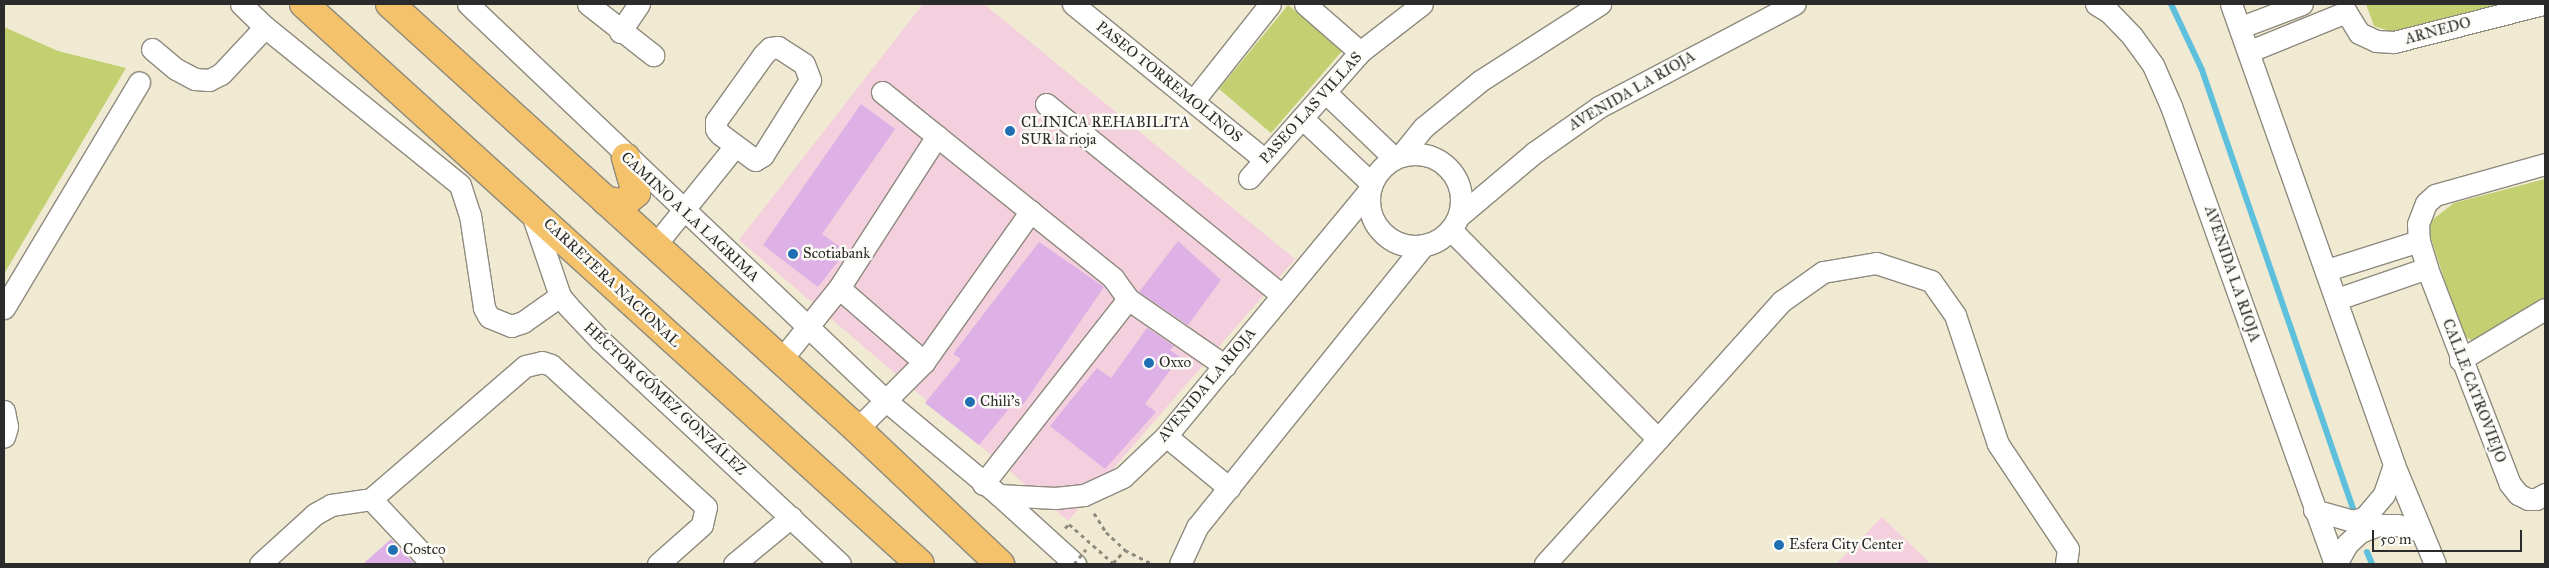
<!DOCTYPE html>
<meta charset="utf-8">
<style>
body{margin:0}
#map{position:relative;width:2549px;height:568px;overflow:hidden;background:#f1ead2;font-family:"IM FELL Great Primer",serif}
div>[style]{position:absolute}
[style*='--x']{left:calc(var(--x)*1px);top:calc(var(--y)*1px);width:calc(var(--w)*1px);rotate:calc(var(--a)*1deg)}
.built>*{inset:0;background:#f4cfde}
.green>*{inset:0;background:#c2d072}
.stream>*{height:6px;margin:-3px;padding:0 3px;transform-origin:3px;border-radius:3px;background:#5ec0dd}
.building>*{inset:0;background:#ddb0e6}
.path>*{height:3px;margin-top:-1.5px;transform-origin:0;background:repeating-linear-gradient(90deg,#8e8a7e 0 4px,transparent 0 8px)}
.roads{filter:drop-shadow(1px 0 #8e8a7e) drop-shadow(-1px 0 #8e8a7e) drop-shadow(0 1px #8e8a7e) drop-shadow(0 -1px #8e8a7e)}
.minor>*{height:21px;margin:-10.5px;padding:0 10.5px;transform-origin:10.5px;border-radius:10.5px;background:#fff}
.minor>.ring{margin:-10.5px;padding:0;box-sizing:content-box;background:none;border:21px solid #fff;border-radius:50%}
.highway>*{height:28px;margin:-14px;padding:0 14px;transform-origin:14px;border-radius:14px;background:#f3c26a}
.path-bridge>*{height:3px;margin-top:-1.5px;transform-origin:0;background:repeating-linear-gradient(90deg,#8e8a7e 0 4px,transparent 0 8px)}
.dots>*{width:14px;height:14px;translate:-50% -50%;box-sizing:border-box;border:2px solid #fdfcf7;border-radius:50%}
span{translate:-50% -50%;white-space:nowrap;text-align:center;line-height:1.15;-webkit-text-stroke:5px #fdfcf7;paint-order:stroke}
.street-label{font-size:15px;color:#2b2b2b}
.poi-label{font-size:15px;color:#2b2b2b}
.left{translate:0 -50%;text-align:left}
.frame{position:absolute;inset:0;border:5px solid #2b2b2b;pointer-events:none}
.scale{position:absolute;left:2372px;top:530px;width:150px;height:22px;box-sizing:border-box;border:2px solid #2b2b2b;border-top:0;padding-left:6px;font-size:15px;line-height:18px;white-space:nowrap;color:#2b2b2b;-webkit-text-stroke:4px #fdfcf7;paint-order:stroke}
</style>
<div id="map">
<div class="built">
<div style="clip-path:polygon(923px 4px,984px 4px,1295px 259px,1068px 521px,739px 240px)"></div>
<div style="clip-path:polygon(1882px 517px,1931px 564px,1836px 564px)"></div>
</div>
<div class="green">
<div style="clip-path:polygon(2366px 4px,2498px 4px,2393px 32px,2374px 26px)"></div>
<div style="clip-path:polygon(1288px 5px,1343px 50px,1271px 133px,1219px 89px)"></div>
<div style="clip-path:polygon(4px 27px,58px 51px,126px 68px,4px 274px)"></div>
<div style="clip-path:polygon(2545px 179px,2545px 305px,2474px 342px,2466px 337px,2460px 328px,2429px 232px,2432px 220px,2454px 203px)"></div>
</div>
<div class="stream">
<div style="--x:2171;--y:4;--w:73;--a:64.8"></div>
<div style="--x:2202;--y:70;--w:464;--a:71"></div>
<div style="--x:2367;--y:552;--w:13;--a:67"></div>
</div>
<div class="building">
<div style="clip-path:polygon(861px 104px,895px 129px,822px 234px,846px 251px,818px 287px,763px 245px)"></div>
<div style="clip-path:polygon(1178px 241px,1221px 280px,1188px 325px,1139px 292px)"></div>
<div style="clip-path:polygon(1039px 242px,1104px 287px,1023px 405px,1016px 400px,979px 445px,925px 403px,961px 359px,953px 354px)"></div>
<div style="clip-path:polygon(1147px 328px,1174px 346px,1170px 350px,1180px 357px,1145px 404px,1156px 412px,1105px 469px,1050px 426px,1097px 368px,1111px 378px)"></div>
<div style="clip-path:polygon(391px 539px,415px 564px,363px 564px)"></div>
</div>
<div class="path">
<div style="--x:1094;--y:513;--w:22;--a:58"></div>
<div style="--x:1106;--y:532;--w:26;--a:43"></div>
<div style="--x:1125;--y:550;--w:31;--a:27"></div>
<div style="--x:1065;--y:528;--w:6;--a:-45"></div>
<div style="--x:1069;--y:524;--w:59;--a:41.6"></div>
<div style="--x:1113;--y:563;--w:18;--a:-47"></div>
</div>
<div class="roads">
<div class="minor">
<div style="--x:241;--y:4;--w:33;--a:44"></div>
<div style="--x:265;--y:27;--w:251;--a:39"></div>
<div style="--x:460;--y:185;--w:32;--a:72"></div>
<div style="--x:470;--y:215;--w:94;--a:81.4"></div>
<div style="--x:484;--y:308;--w:10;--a:61"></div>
<div style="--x:489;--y:317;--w:24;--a:22"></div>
<div style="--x:511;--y:326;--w:13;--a:-18"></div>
<div style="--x:523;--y:322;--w:45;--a:-35.1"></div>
<div style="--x:468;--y:4;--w:575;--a:43.52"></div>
<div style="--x:885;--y:400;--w:148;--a:39.8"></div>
<div style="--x:999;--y:495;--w:103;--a:42.2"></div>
<div style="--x:588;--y:4;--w:83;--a:38.1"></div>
<div style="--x:1073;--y:4;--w:247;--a:39.1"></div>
<div style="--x:1305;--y:4;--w:73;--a:41.1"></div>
<div style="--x:2096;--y:4;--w:15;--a:32"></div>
<div style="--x:2109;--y:12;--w:33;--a:46"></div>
<div style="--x:2132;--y:36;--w:36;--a:54"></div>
<div style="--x:2153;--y:65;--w:45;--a:66.3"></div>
<div style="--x:2171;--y:106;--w:486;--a:70.3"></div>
<div style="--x:2231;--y:4;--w:489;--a:70.5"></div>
<div style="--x:2394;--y:465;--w:107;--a:67.5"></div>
<div style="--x:2241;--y:27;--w:65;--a:-20.7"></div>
<div style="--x:620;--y:32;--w:34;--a:-56"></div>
<div style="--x:778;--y:47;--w:31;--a:33"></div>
<div style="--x:804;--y:64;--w:17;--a:69"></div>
<div style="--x:810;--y:80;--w:89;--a:122.1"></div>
<div style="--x:763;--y:155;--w:9;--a:148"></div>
<div style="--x:755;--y:160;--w:44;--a:-143.4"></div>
<div style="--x:720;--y:134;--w:6;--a:-129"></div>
<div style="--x:716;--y:129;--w:8;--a:-90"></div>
<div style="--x:716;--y:121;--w:81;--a:-54.5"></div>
<div style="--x:763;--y:55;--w:10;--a:-45"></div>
<div style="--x:770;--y:48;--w:8;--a:-7"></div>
<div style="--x:152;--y:49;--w:31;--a:40"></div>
<div style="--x:176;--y:69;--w:21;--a:28"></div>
<div style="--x:195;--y:79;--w:14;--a:4"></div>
<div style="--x:209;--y:80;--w:13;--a:-27"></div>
<div style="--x:221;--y:74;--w:64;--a:-46.9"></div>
<div style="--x:2250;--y:51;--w:104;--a:-22.1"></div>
<div style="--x:2346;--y:12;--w:25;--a:58"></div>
<div style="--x:2359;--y:33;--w:19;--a:25"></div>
<div style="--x:2376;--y:41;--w:18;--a:3"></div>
<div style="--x:2394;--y:42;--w:154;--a:-14.3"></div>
<div style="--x:882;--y:92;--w:297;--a:38.8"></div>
<div style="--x:1113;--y:278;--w:26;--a:54"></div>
<div style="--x:1128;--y:299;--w:118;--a:34.6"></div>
<div style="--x:1325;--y:92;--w:95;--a:43.7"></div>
<div style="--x:1194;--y:100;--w:122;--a:-51.6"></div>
<div style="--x:1046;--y:104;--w:304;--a:39"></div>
<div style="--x:1302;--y:118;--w:95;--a:43.3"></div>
<div class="ring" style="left:1369px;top:154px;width:71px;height:71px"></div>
<div style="--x:1401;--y:155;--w:36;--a:-51"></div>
<div style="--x:1424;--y:127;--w:72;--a:-39.4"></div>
<div style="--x:1480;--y:81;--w:143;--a:-32.7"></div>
<div style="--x:2545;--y:164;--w:114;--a:164.3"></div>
<div style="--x:2435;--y:195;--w:12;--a:138"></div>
<div style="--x:2426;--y:203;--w:22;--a:111"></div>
<div style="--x:2418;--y:224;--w:17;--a:87"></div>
<div style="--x:2419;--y:241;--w:28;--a:73"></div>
<div style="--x:2427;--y:268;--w:231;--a:69"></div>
<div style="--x:2510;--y:484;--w:13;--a:51"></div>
<div style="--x:2518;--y:494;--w:11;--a:27"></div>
<div style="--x:2528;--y:499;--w:8;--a:0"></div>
<div style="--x:2536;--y:499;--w:10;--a:-29"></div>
<div style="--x:1249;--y:178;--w:168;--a:-48.6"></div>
<div style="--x:1360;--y:52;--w:78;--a:-37.7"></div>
<div style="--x:531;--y:211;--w:90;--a:71.2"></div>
<div style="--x:560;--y:296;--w:13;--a:51"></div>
<div style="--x:568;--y:306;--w:47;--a:46.7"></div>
<div style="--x:600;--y:340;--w:328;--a:43"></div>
<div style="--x:1459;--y:216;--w:99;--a:-40.1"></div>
<div style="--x:1535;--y:152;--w:78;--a:-35.1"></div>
<div style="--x:1599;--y:107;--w:221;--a:-27.8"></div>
<div style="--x:1451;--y:230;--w:294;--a:45.3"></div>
<div style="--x:1658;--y:439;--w:169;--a:132.1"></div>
<div style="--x:656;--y:244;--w:126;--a:-51.1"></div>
<div style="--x:2327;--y:270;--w:96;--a:-17.5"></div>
<div style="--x:839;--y:288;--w:113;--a:41"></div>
<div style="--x:2337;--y:299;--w:95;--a:-19"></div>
<div style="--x:4;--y:308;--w:263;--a:-59.1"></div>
<div style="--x:2460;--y:360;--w:99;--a:-31"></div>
<div style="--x:780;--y:361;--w:94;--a:-51.1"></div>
<div style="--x:839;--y:288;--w:181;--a:-57.2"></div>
<div style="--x:4;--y:411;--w:16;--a:79"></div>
<div style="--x:7;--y:427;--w:10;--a:107"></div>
<div style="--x:857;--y:429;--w:95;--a:-45"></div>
<div style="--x:924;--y:362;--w:185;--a:-54.7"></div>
<div style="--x:1166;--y:436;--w:82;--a:39.5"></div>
<div style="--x:1658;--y:439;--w:186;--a:-48.1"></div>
<div style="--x:1782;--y:301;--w:50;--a:-35.3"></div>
<div style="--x:1823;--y:272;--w:54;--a:-9.6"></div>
<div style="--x:1876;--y:263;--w:58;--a:18.1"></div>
<div style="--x:1931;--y:281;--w:42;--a:54.8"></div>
<div style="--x:1955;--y:315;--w:136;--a:71.6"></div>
<div style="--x:1998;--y:444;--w:126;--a:56.3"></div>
<div style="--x:2068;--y:549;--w:15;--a:98"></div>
<div style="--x:983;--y:484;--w:235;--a:-51.9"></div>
<div style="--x:999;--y:495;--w:56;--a:3.1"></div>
<div style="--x:1055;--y:498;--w:29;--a:-6"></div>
<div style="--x:1084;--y:495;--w:43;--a:-24.8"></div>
<div style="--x:1123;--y:477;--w:59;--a:-43.6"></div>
<div style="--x:1166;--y:436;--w:318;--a:-50.4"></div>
<div style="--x:371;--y:499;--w:89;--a:46.8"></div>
<div style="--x:2314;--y:510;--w:41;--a:15.8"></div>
<div style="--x:2353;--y:521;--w:13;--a:-18"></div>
<div style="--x:2365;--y:517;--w:30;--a:-50"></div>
<div style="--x:2384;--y:494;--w:31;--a:-71"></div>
<div style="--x:260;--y:564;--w:74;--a:-42.3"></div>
<div style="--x:315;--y:514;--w:18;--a:-29"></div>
<div style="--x:331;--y:505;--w:40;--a:-8.5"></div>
<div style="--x:371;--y:499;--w:203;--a:-40.8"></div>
<div style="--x:525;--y:366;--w:17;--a:-13"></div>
<div style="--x:542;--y:362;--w:9;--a:18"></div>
<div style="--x:551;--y:365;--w:210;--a:42.5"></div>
<div style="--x:706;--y:507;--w:18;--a:103"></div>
<div style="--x:702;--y:525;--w:59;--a:138.4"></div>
<div style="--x:734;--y:564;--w:74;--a:-39.5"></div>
<div style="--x:1180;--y:564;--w:41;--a:-65.3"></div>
<div style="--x:1197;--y:527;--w:362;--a:-51.2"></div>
<div style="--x:2336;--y:564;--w:23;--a:-61"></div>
<div style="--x:2347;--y:544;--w:18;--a:-43"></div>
<div style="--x:2360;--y:532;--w:19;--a:-21"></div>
<div style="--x:2378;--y:525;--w:19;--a:0"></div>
<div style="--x:2397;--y:525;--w:25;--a:14"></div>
</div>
<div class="highway">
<div style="--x:304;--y:4;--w:832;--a:42.27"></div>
<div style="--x:390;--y:4;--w:631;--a:42.3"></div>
<div style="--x:857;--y:429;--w:197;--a:43.4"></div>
<div style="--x:606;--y:201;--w:18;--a:6"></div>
<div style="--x:624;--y:203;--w:16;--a:-40"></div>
<div style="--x:636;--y:193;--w:37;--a:-106"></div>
</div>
</div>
<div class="path-bridge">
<div style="--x:1074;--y:564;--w:19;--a:-51"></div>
</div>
<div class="dots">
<div style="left:1010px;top:131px;background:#1f6fb2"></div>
<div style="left:793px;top:254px;background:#1f6fb2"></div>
<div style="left:1149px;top:363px;background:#1f6fb2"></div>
<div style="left:970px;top:402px;background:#1f6fb2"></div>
<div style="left:1779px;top:545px;background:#1f6fb2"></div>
<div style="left:393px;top:550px;background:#1f6fb2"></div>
</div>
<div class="street-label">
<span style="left:2438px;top:31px;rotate:-15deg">ARNEDO</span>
<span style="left:1169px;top:82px;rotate:39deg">PASEO TORREMOLINOS</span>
<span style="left:1632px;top:91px;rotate:-30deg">AVENIDA LA RIOJA</span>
<span style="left:1311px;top:108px;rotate:-48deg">PASEO LAS VILLAS</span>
<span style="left:690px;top:217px;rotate:43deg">CAMINO A LA LAGRIMA</span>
<span style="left:2232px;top:274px;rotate:71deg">AVENIDA LA RIOJA</span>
<span style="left:612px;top:283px;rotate:43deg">CARRETERA NACIONAL</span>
<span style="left:1207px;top:385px;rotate:-50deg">AVENIDA LA RIOJA</span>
<span style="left:2474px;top:391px;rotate:69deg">CALLE CATROVIEJO</span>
<span style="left:665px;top:399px;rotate:43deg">HÉCTOR GÓMEZ GONZÁLEZ</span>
</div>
<div class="poi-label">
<span class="left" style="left:1021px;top:131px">CLINICA REHABILITA<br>SUR la rioja</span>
<span class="left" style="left:803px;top:254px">Scotiabank</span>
<span class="left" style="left:1159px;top:363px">Oxxo</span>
<span class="left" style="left:980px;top:402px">Chili's</span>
<span class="left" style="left:1789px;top:545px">Esfera City Center</span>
<span class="left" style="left:403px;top:550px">Costco</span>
</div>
<div class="frame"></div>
<div class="scale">50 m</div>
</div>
